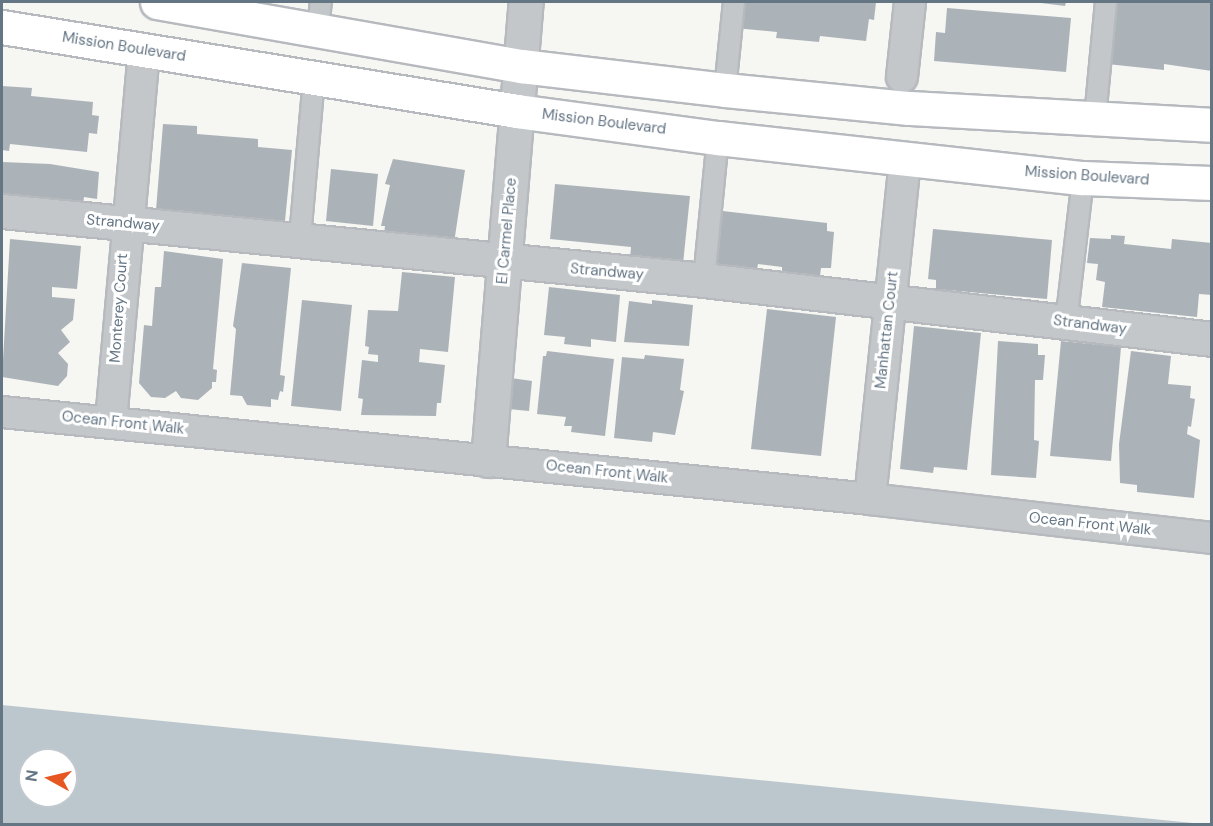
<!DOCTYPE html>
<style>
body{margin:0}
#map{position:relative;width:1213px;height:826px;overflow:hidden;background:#f6f6f2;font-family:"DM Sans",sans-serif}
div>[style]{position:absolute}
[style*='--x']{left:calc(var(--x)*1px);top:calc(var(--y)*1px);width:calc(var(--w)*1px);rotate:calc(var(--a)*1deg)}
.water>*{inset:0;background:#bcc7cd}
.building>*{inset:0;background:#abb3b9}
.roads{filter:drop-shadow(2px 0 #b6babe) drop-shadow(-2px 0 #b6babe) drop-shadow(0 2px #b6babe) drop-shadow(0 -2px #b6babe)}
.service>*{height:20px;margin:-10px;padding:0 10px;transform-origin:10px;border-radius:10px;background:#c3c7ca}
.pedestrian>*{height:30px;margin:-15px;padding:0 15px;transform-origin:15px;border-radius:15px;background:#c3c7ca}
.minor>*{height:33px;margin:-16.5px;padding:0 16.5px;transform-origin:16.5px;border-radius:16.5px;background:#c3c7ca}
.primary>*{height:33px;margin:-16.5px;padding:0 16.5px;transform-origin:16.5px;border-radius:16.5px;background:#fff}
span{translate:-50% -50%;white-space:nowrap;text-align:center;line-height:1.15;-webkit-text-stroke:6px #fff;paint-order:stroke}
.street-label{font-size:15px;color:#647584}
.frame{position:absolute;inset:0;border:3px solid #647584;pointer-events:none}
.north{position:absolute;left:18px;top:748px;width:60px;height:60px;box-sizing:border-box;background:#fff;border:2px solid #c1c8ce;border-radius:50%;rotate:278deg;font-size:16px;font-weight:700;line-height:24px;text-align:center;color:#647584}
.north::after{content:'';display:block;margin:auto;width:21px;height:27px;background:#e65722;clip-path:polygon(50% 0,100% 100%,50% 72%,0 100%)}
</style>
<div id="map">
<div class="water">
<div style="clip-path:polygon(evenodd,2px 705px,1203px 824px,2px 824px,2px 705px,30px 760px,66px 760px,66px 796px,30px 796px,30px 760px)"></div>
</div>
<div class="building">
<div style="clip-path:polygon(738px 2px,876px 2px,874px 20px,869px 19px,866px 41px,820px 36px,819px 42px,776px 38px,777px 32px,735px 28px)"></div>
<div style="clip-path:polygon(1033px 2px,1066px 2px,1065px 6px)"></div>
<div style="clip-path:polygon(1113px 2px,1212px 2px,1212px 71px,1164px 64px,1164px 70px,1107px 64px)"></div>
<div style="clip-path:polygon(947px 8px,1071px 18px,1066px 72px,934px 61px,936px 32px,945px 33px)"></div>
<div style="clip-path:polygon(2px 86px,32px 88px,31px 96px,93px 102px,92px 115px,99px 116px,97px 134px,89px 133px,87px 152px,10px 144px,9px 151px,2px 150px)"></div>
<div style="clip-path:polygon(163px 124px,197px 126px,197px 134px,258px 139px,258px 147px,292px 150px,285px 221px,156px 210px)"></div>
<div style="clip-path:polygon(393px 159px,465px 170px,454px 243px,384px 235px,385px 226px,381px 226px,390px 185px,385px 184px)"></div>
<div style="clip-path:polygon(2px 162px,50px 164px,99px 172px,97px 199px,84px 197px,83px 205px,2px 198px)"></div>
<div style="clip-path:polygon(331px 169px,378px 174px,373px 226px,326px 221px)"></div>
<div style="clip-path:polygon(555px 184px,690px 196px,683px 264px,630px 259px,631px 247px,550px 239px)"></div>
<div style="clip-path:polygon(714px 210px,827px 223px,827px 231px,834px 232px,831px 268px,821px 268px,820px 276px,782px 272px,782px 267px,758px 264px,757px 270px,709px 265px)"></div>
<div style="clip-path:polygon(933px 229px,1052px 240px,1047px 299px,936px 289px,936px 280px,928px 279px)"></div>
<div style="clip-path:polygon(1111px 235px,1125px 236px,1124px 244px,1171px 249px,1172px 239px,1212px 243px,1212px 295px,1199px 294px,1197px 317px,1102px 307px,1105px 282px,1096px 280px,1098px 264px,1087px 263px,1090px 238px,1111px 239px)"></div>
<div style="clip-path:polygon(10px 239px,81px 246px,77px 289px,52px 287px,52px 297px,75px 299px,73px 320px,61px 330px,70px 342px,58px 353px,68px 364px,67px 376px,58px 386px,2px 377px)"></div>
<div style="clip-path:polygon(164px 251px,223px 259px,213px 369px,217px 370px,216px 382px,212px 382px,212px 388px,198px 400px,181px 398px,176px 391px,165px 398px,151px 397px,139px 383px,144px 325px,152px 326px,155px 287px,161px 287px)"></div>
<div style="clip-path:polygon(242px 263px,291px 268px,280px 375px,285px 376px,283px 392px,280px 391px,278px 400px,271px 399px,271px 407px,247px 405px,242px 396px,230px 395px,236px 329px,233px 326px)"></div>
<div style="clip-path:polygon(402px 272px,455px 277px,448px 352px,420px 349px,419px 362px,445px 365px,441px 403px,437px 403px,436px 416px,361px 415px,363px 399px,358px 398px,362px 360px,378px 362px,378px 355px,368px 354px,369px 347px,365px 346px,368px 310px,398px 311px)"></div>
<div style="clip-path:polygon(549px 287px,620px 295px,616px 342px,591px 339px,591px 347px,564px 344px,565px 337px,544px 335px)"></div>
<div style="clip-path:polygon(302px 300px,352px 305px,341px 411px,291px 406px)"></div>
<div style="clip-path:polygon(652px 300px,693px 305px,689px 346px,624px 342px,629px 301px,652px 304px)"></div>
<div style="clip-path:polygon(767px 309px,836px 317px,821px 456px,751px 449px)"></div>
<div style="clip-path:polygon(914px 326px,981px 333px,967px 470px,934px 467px,933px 473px,900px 469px)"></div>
<div style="clip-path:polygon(998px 341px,1038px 344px,1038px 355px,1045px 355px,1043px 380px,1035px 380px,1034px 440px,1039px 441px,1036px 478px,991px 475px)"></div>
<div style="clip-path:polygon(1061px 341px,1121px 347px,1111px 461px,1050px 456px)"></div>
<div style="clip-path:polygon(547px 351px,614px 359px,605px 436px,571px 432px,572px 426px,564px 426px,566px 417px,537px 414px,543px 356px,546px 356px)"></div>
<div style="clip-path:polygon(1131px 351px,1171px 356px,1168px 384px,1191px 386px,1190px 398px,1195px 399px,1191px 427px,1188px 426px,1187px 434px,1200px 440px,1194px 498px,1137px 492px,1137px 485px,1120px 483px,1119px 444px)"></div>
<div style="clip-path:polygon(645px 355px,684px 359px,680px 390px,684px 391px,675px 435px,653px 432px,652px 442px,614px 438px,622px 357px,644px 359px)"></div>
<div style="clip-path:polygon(511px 378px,532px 381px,529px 411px,508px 409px)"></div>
</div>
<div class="roads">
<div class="service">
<div style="--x:318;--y:29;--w:27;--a:-84"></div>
<div style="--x:725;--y:90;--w:88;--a:-84.2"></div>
<div style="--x:1095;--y:118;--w:117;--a:-84.6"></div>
<div style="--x:300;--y:238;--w:161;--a:-85"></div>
<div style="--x:704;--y:280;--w:143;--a:-84.4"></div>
<div style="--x:1066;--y:323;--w:146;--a:-83.3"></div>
</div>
<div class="pedestrian">
<div style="--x:902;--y:77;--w:75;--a:-83.9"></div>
<div style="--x:2;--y:412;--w:872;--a:5.72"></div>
<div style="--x:870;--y:499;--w:344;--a:6.5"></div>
<div style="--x:111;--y:421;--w:371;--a:-84.9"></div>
<div style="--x:870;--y:499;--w:340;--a:-84.1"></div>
</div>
<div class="minor">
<div style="--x:2;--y:211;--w:705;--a:5.61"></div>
<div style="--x:704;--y:280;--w:511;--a:6.62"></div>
<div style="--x:488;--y:460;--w:460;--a:-85.3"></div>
</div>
<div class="primary">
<div style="--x:157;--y:2;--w:370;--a:10"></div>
<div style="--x:521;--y:66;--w:205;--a:6.7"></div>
<div style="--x:725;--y:90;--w:185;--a:5.6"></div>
<div style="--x:909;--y:108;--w:303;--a:3.2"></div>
<div style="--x:2;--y:27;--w:522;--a:9.26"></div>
<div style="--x:517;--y:111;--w:203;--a:7.7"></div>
<div style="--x:718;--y:138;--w:367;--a:6.3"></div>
<div style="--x:1083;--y:178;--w:129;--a:2.2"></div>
</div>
</div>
<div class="street-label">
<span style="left:124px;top:47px;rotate:9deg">Mission Boulevard</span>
<span style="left:604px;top:122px;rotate:7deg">Mission Boulevard</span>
<span style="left:1087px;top:176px;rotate:4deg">Mission Boulevard</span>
<span style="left:123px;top:223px;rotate:5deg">Strandway</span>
<span style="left:507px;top:231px;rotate:-85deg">El Carmel Place</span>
<span style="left:607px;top:272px;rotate:5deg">Strandway</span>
<span style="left:119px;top:308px;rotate:-86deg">Monterey Court</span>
<span style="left:1090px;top:325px;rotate:7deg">Strandway</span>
<span style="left:887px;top:330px;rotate:-84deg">Manhattan Court</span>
<span style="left:123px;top:423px;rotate:6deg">Ocean Front Walk</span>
<span style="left:607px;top:472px;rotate:6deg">Ocean Front Walk</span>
<span style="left:1090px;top:524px;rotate:6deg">Ocean Front Walk</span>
</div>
<div class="frame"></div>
<div class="north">N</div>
</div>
